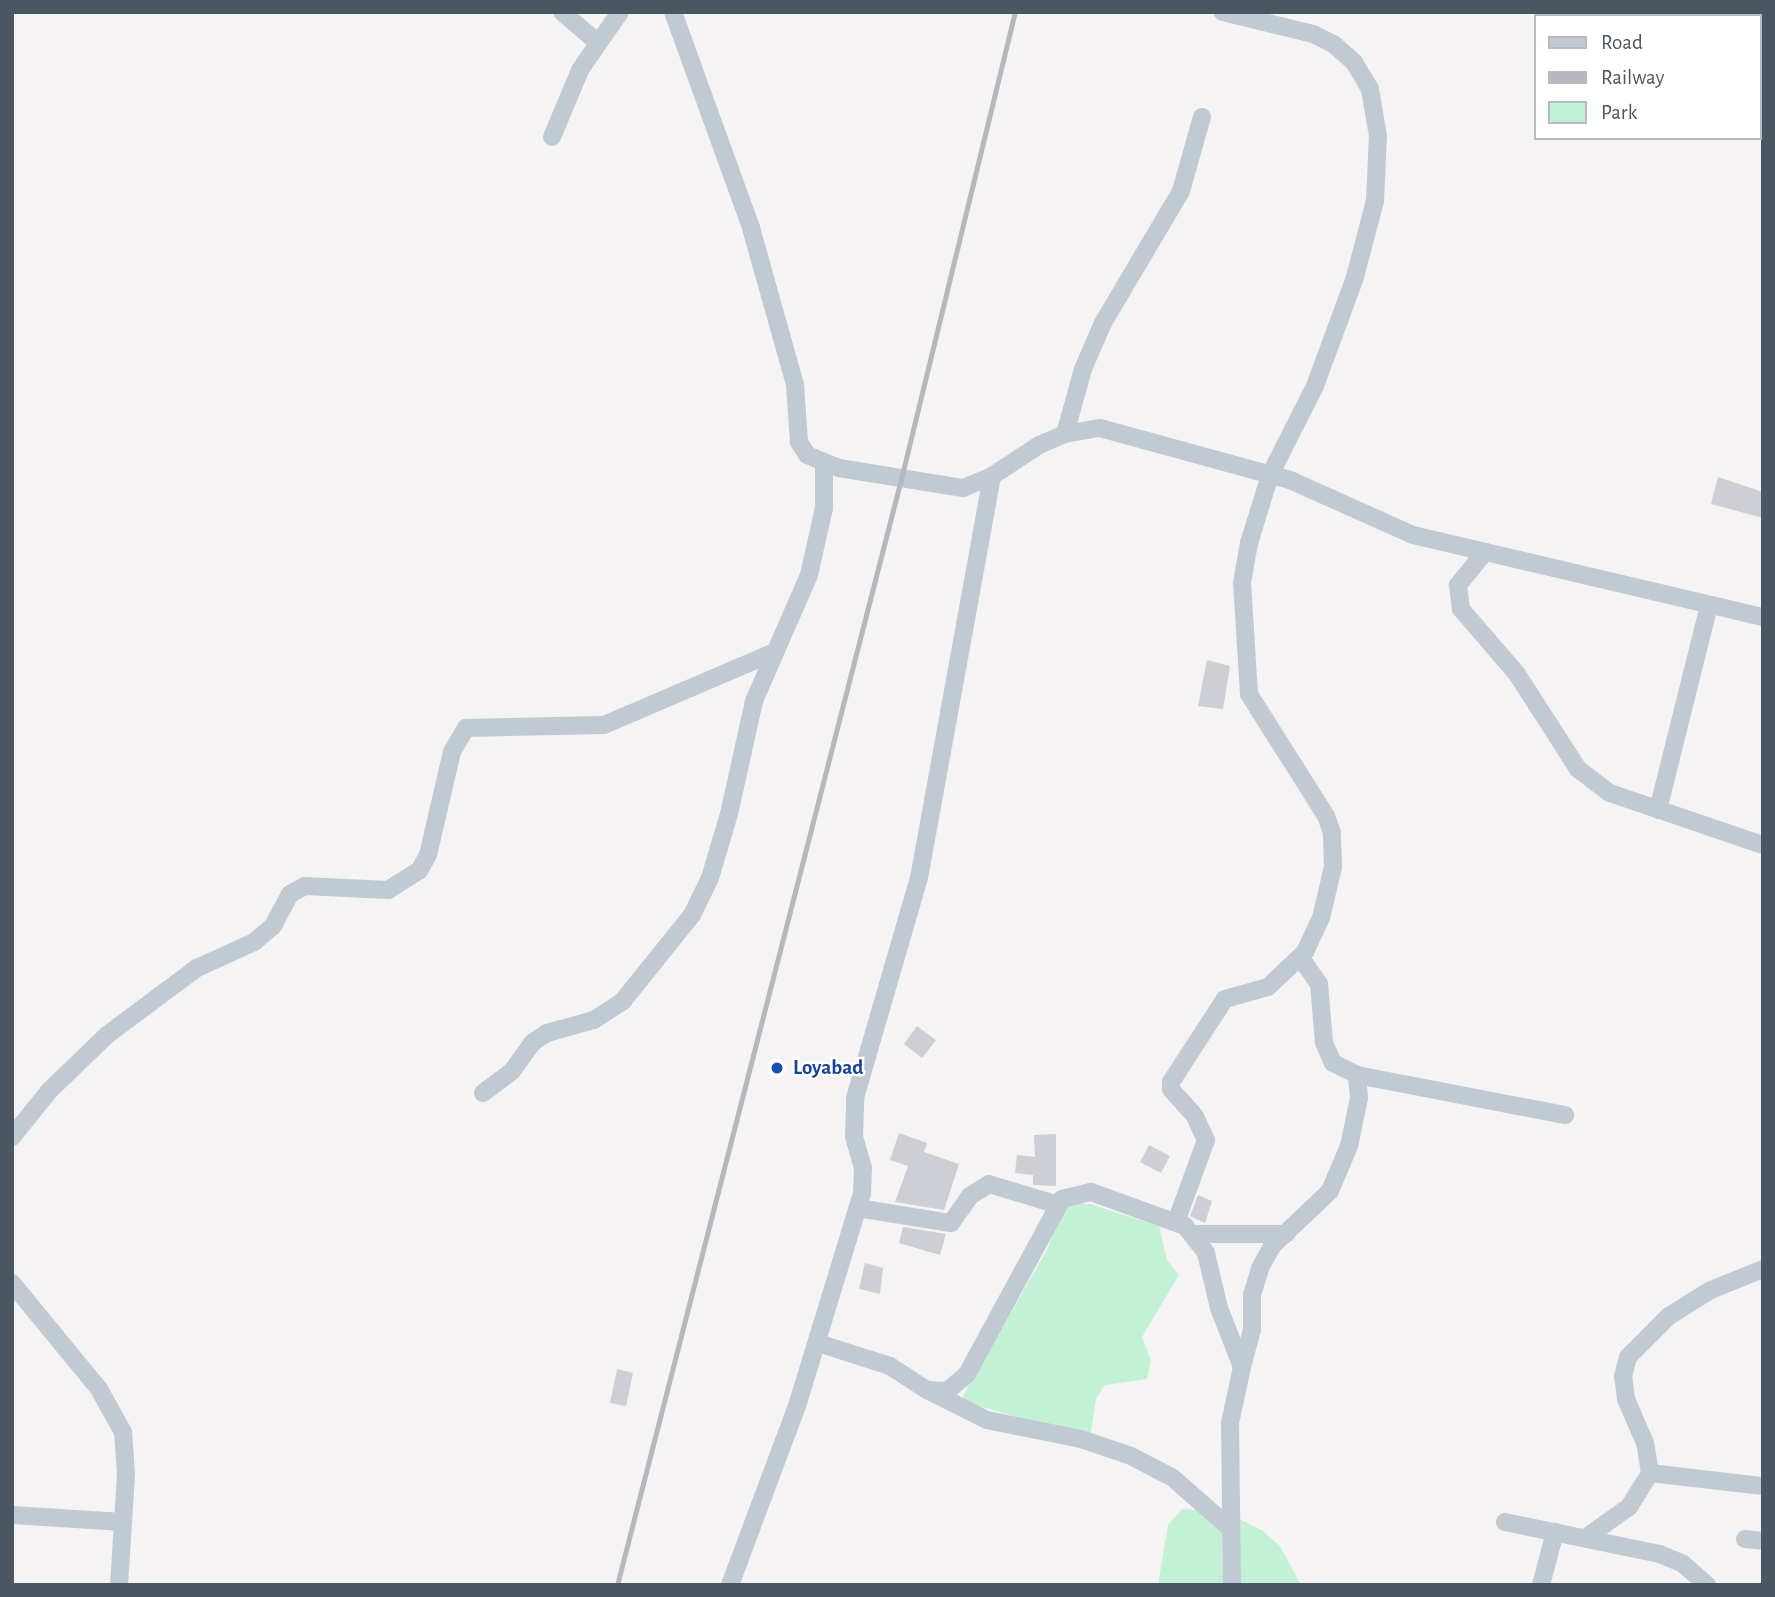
<!DOCTYPE html>
<style>
body{margin:0}
#map{position:relative;width:1775px;height:1597px;overflow:hidden;background:#f5f3f3;font-family:"Alegreya Sans",sans-serif}
div>[style]{position:absolute}
[style*='--x']{left:calc(var(--x)*1px);top:calc(var(--y)*1px);width:calc(var(--w)*1px);rotate:calc(var(--a)*1deg)}
.green>*{inset:0;background:#c3f1d5}
.building>*{inset:0;background:#cdcfd5}
.minor>*{height:18px;margin:-9px;padding:0 9px;transform-origin:9px;border-radius:9px;background:#c1cad2}
.rail>*{height:5px;margin:-2.5px;padding:0 2.5px;transform-origin:2.5px;border-radius:2.5px;background:#b5b8bd}
.dots>*{width:19px;height:19px;translate:-50% -50%;box-sizing:border-box;border:4px solid #fff;border-radius:50%}
span{translate:-50% -50%;white-space:nowrap;text-align:center;line-height:1.15;-webkit-text-stroke:5px #fff;paint-order:stroke}
.transit-label{font-size:21px;color:#164399;font-weight:700}
.left{translate:0 -50%;text-align:left}
.frame{position:absolute;inset:0;border:14px solid #4a5661;pointer-events:none}
.legend{position:absolute;left:1534px;top:14px;width:228px;height:126px;box-sizing:border-box;background:#fff;border:2px solid #b7bbc0;margin:0;padding:9px 12px;list-style:none;font-size:21px;color:#4a5661}
.legend li{display:flex;align-items:center;gap:14px;height:35px}
.legend b{width:35px;border:2px solid #b7bbc0}
</style>
<div id="map">
<div class="green">
<div style="clip-path:polygon(1062px 1204px,1090px 1204px,1159px 1226px,1167px 1260px,1179px 1275px,1142px 1337px,1151px 1360px,1147px 1379px,1105px 1385px,1096px 1399px,1090px 1437px,960px 1401px,1048px 1248px)"></div>
<div style="clip-path:polygon(1182px 1509px,1227px 1513px,1263px 1531px,1280px 1546px,1301px 1585px,1158px 1585px,1168px 1525px)"></div>
</div>
<div class="building">
<div style="clip-path:polygon(1718px 477px,1763px 492px,1763px 518px,1711px 504px)"></div>
<div style="clip-path:polygon(1207px 660px,1230px 666px,1223px 709px,1198px 706px)"></div>
<div style="clip-path:polygon(917px 1026px,936px 1040px,922px 1058px,904px 1044px)"></div>
<div style="clip-path:polygon(899px 1133px,927px 1143px,924px 1152px,959px 1164px,944px 1210px,895px 1202px,908px 1166px,890px 1160px)"></div>
<div style="clip-path:polygon(1056px 1134px,1056px 1186px,1033px 1185px,1033px 1175px,1015px 1173px,1017px 1155px,1035px 1157px,1034px 1135px)"></div>
<div style="clip-path:polygon(1149px 1145px,1170px 1156px,1161px 1173px,1140px 1162px)"></div>
<div style="clip-path:polygon(1198px 1195px,1212px 1201px,1205px 1223px,1190px 1216px)"></div>
<div style="clip-path:polygon(903px 1227px,946px 1234px,940px 1255px,899px 1243px)"></div>
<div style="clip-path:polygon(865px 1263px,883px 1268px,880px 1294px,859px 1289px)"></div>
<div style="clip-path:polygon(617px 1369px,633px 1373px,626px 1406px,610px 1403px)"></div>
</div>
<div class="minor">
<div style="--x:562;--y:12;--w:45;--a:40.5"></div>
<div style="--x:673;--y:12;--w:230;--a:70.1"></div>
<div style="--x:751;--y:228;--w:163;--a:74.3"></div>
<div style="--x:795;--y:385;--w:57;--a:86"></div>
<div style="--x:799;--y:442;--w:15;--a:58"></div>
<div style="--x:807;--y:455;--w:35;--a:22"></div>
<div style="--x:839;--y:468;--w:126;--a:9.2"></div>
<div style="--x:963;--y:488;--w:31;--a:-22"></div>
<div style="--x:992;--y:476;--w:56;--a:-33.4"></div>
<div style="--x:1039;--y:445;--w:28;--a:-23"></div>
<div style="--x:1065;--y:434;--w:36;--a:-10"></div>
<div style="--x:1100;--y:428;--w:197;--a:15.3"></div>
<div style="--x:1290;--y:480;--w:135;--a:24.1"></div>
<div style="--x:1413;--y:535;--w:359;--a:13.2"></div>
<div style="--x:552;--y:137;--w:73;--a:-67.3"></div>
<div style="--x:580;--y:70;--w:70;--a:-55.4"></div>
<div style="--x:1065;--y:434;--w:67;--a:-74.5"></div>
<div style="--x:1083;--y:369;--w:50;--a:-66.5"></div>
<div style="--x:1103;--y:323;--w:153;--a:-59.4"></div>
<div style="--x:1181;--y:191;--w:77;--a:-74.2"></div>
<div style="--x:1485;--y:552;--w:43;--a:129.3"></div>
<div style="--x:1458;--y:585;--w:24;--a:83"></div>
<div style="--x:1461;--y:609;--w:86;--a:49.3"></div>
<div style="--x:1517;--y:674;--w:113;--a:57.3"></div>
<div style="--x:1578;--y:769;--w:40;--a:37"></div>
<div style="--x:1610;--y:793;--w:162;--a:18.8"></div>
<div style="--x:1658;--y:810;--w:211;--a:-76"></div>
<div style="--x:1357;--y:1075;--w:212;--a:10.9"></div>
<div style="--x:483;--y:1093;--w:36;--a:-37"></div>
<div style="--x:512;--y:1071;--w:34;--a:-54"></div>
<div style="--x:532;--y:1043;--w:18;--a:-34"></div>
<div style="--x:547;--y:1033;--w:49;--a:-15.5"></div>
<div style="--x:594;--y:1020;--w:33;--a:-33"></div>
<div style="--x:622;--y:1002;--w:112;--a:-51.2"></div>
<div style="--x:692;--y:915;--w:41;--a:-64.1"></div>
<div style="--x:710;--y:878;--w:67;--a:-73.5"></div>
<div style="--x:729;--y:814;--w:116;--a:-77.5"></div>
<div style="--x:754;--y:701;--w:137;--a:-66.4"></div>
<div style="--x:809;--y:575;--w:69;--a:-77.4"></div>
<div style="--x:824;--y:508;--w:44;--a:-90"></div>
<div style="--x:12;--y:1137;--w:59;--a:-51.2"></div>
<div style="--x:49;--y:1091;--w:81;--a:-44"></div>
<div style="--x:107;--y:1035;--w:112;--a:-36.7"></div>
<div style="--x:197;--y:968;--w:63;--a:-24.5"></div>
<div style="--x:254;--y:942;--w:25;--a:-40"></div>
<div style="--x:273;--y:926;--w:36;--a:-62"></div>
<div style="--x:290;--y:894;--w:17;--a:-28"></div>
<div style="--x:305;--y:886;--w:83;--a:2.8"></div>
<div style="--x:388;--y:890;--w:36;--a:-32"></div>
<div style="--x:419;--y:871;--w:18;--a:-61"></div>
<div style="--x:428;--y:855;--w:106;--a:-76.9"></div>
<div style="--x:452;--y:752;--w:28;--a:-60"></div>
<div style="--x:466;--y:728;--w:138;--a:-1.2"></div>
<div style="--x:604;--y:725;--w:183;--a:-23.2"></div>
<div style="--x:858;--y:1208;--w:94;--a:9.2"></div>
<div style="--x:951;--y:1223;--w:33;--a:-55"></div>
<div style="--x:970;--y:1196;--w:22;--a:-32"></div>
<div style="--x:989;--y:1184;--w:72;--a:16.9"></div>
<div style="--x:1176;--y:1222;--w:87;--a:-69.9"></div>
<div style="--x:1206;--y:1140;--w:26;--a:-115"></div>
<div style="--x:1195;--y:1116;--w:36;--a:-132"></div>
<div style="--x:1171;--y:1089;--w:7;--a:-90"></div>
<div style="--x:1171;--y:1082;--w:99;--a:-57"></div>
<div style="--x:1225;--y:999;--w:45;--a:-15.6"></div>
<div style="--x:1268;--y:987;--w:51;--a:-43.4"></div>
<div style="--x:1305;--y:952;--w:38;--a:-65"></div>
<div style="--x:1321;--y:918;--w:52;--a:-76.8"></div>
<div style="--x:1333;--y:867;--w:34;--a:-92"></div>
<div style="--x:1332;--y:833;--w:18;--a:-109"></div>
<div style="--x:1326;--y:816;--w:144;--a:-122.3"></div>
<div style="--x:1249;--y:694;--w:111;--a:-93.6"></div>
<div style="--x:1242;--y:583;--w:41;--a:-80.1"></div>
<div style="--x:1249;--y:543;--w:71;--a:-72.8"></div>
<div style="--x:1270;--y:475;--w:100;--a:-63.2"></div>
<div style="--x:1315;--y:386;--w:116;--a:-69.8"></div>
<div style="--x:1355;--y:277;--w:79;--a:-75.3"></div>
<div style="--x:1375;--y:201;--w:65;--a:-87.4"></div>
<div style="--x:1378;--y:136;--w:48;--a:-99.7"></div>
<div style="--x:1370;--y:89;--w:31;--a:-121"></div>
<div style="--x:1354;--y:62;--w:28;--a:-139"></div>
<div style="--x:1333;--y:44;--w:22;--a:-153"></div>
<div style="--x:1313;--y:34;--w:93;--a:-166.3"></div>
<div style="--x:1195;--y:1234;--w:91;--a:0"></div>
<div style="--x:12;--y:1283;--w:137;--a:50.6"></div>
<div style="--x:99;--y:1389;--w:49;--a:60.8"></div>
<div style="--x:123;--y:1432;--w:42;--a:85.9"></div>
<div style="--x:126;--y:1474;--w:111;--a:93.6"></div>
<div style="--x:818;--y:1343;--w:76;--a:17.7"></div>
<div style="--x:890;--y:1366;--w:44;--a:33"></div>
<div style="--x:927;--y:1390;--w:20;--a:3"></div>
<div style="--x:947;--y:1391;--w:26;--a:-40"></div>
<div style="--x:967;--y:1374;--w:199;--a:-61.5"></div>
<div style="--x:1062;--y:1199;--w:30;--a:-14"></div>
<div style="--x:1091;--y:1192;--w:100;--a:19.9"></div>
<div style="--x:1185;--y:1226;--w:34;--a:52"></div>
<div style="--x:1206;--y:1253;--w:57;--a:76.7"></div>
<div style="--x:1219;--y:1308;--w:63;--a:68.7"></div>
<div style="--x:1242;--y:1367;--w:57;--a:102.1"></div>
<div style="--x:1230;--y:1423;--w:162;--a:89.3"></div>
<div style="--x:1242;--y:1367;--w:38;--a:-75"></div>
<div style="--x:1252;--y:1330;--w:35;--a:-90"></div>
<div style="--x:1252;--y:1295;--w:28;--a:-73"></div>
<div style="--x:1260;--y:1268;--w:25;--a:-61"></div>
<div style="--x:1272;--y:1246;--w:80;--a:-43.5"></div>
<div style="--x:1330;--y:1191;--w:49;--a:-67.1"></div>
<div style="--x:1349;--y:1146;--w:49;--a:-78.2"></div>
<div style="--x:1359;--y:1098;--w:23;--a:-95"></div>
<div style="--x:1357;--y:1075;--w:27;--a:-153"></div>
<div style="--x:1333;--y:1063;--w:22;--a:-114"></div>
<div style="--x:1324;--y:1043;--w:59;--a:-94.8"></div>
<div style="--x:1319;--y:984;--w:32;--a:-125"></div>
<div style="--x:927;--y:1390;--w:67;--a:26.6"></div>
<div style="--x:987;--y:1420;--w:96;--a:11.4"></div>
<div style="--x:1081;--y:1439;--w:53;--a:18.8"></div>
<div style="--x:1131;--y:1456;--w:47;--a:27.6"></div>
<div style="--x:1173;--y:1478;--w:76;--a:41.3"></div>
<div style="--x:1650;--y:1473;--w:114;--a:6.6"></div>
<div style="--x:12;--y:1515;--w:111;--a:3.6"></div>
<div style="--x:1505;--y:1522;--w:158;--a:11.7"></div>
<div style="--x:1660;--y:1554;--w:25;--a:23"></div>
<div style="--x:1683;--y:1564;--w:32;--a:41"></div>
<div style="--x:1585;--y:1538;--w:54;--a:-35.2"></div>
<div style="--x:1629;--y:1507;--w:40;--a:-58"></div>
<div style="--x:1650;--y:1473;--w:30;--a:-99"></div>
<div style="--x:1645;--y:1443;--w:48;--a:-113.4"></div>
<div style="--x:1626;--y:1399;--w:23;--a:-97"></div>
<div style="--x:1623;--y:1376;--w:20;--a:-75"></div>
<div style="--x:1628;--y:1357;--w:58;--a:-45"></div>
<div style="--x:1669;--y:1316;--w:49;--a:-31.8"></div>
<div style="--x:1711;--y:1290;--w:56;--a:-22"></div>
<div style="--x:1745;--y:1539;--w:18;--a:6"></div>
<div style="--x:730;--y:1585;--w:191;--a:-69.5"></div>
<div style="--x:797;--y:1406;--w:222;--a:-73"></div>
<div style="--x:862;--y:1194;--w:26;--a:-88"></div>
<div style="--x:863;--y:1168;--w:33;--a:-106"></div>
<div style="--x:854;--y:1136;--w:38;--a:-88"></div>
<div style="--x:855;--y:1098;--w:229;--a:-73.8"></div>
<div style="--x:919;--y:878;--w:409;--a:-79.7"></div>
<div style="--x:1541;--y:1585;--w:55;--a:-75.2"></div>
</div>
<div class="rail">
<div style="--x:617;--y:1585;--w:1142;--a:-75.6"></div>
<div style="--x:901;--y:479;--w:481;--a:-76.3"></div>
</div>
<div class="dots">
<div style="left:777px;top:1068px;background:#1a4fb4"></div>
</div>
<div class="transit-label">
<span class="left" style="left:793px;top:1068px">Loyabad</span>
</div>
<div class="frame"></div>
<ul class="legend">
<li><b style="height:9px;background:#c1cad2"></b>Road</li>
<li><b style="height:9px;background:#b5b8bd"></b>Railway</li>
<li><b style="height:19px;background:#c3f1d5"></b>Park</li>
</ul>
</div>
